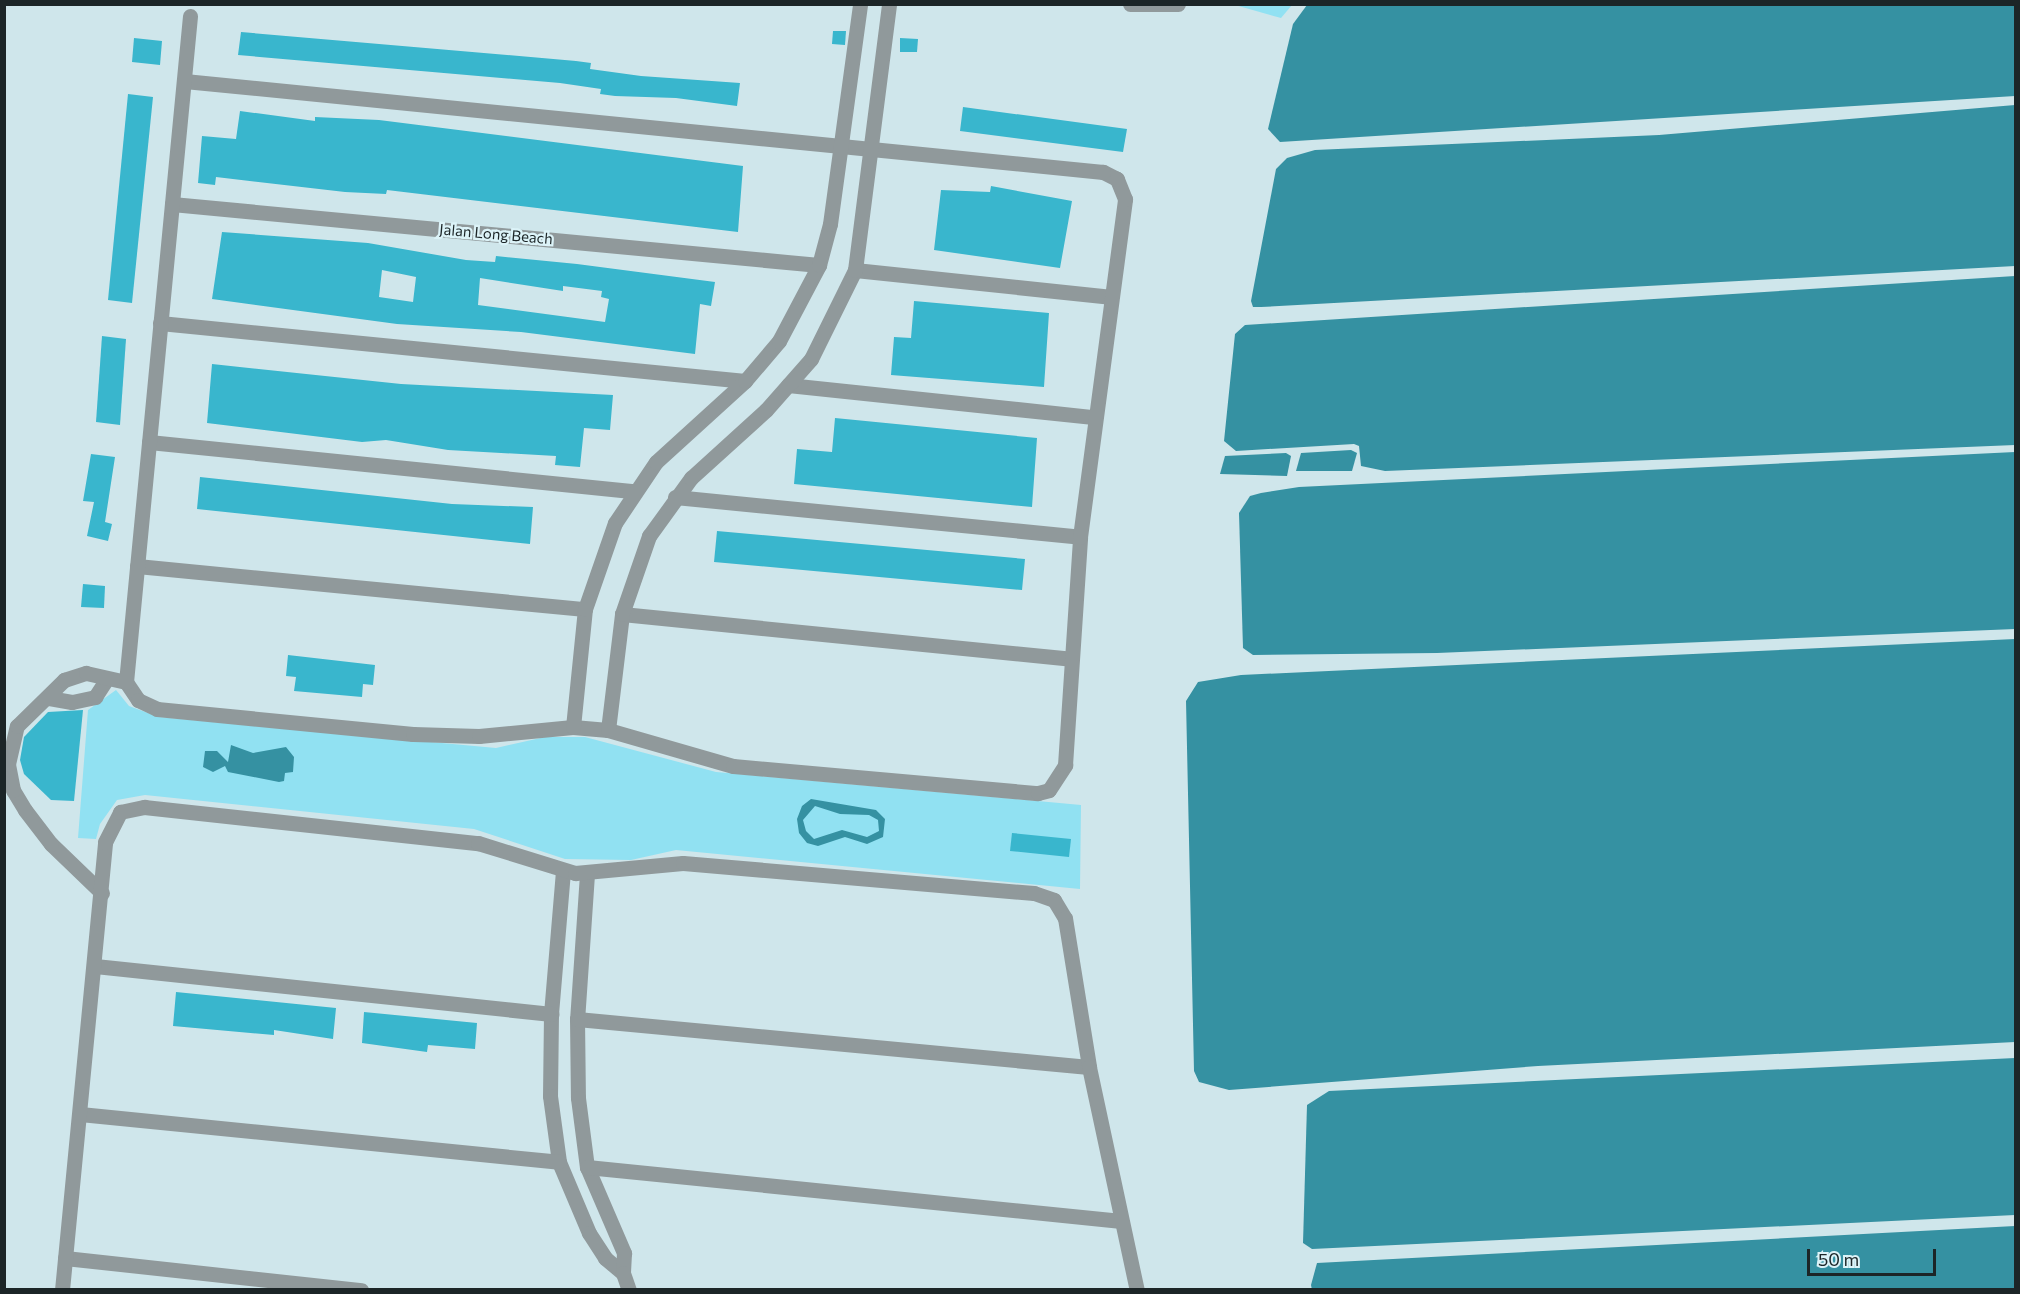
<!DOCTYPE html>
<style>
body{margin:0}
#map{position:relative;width:2020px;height:1294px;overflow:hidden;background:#cfe6eb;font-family:Commissioner,sans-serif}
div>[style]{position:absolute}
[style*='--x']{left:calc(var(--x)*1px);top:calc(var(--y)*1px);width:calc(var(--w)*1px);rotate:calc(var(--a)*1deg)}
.green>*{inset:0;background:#91e1f2}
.water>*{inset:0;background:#3591a2}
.building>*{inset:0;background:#39b6cd}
.street>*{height:15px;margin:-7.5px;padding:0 7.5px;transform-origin:7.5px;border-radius:7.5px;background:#90999b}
span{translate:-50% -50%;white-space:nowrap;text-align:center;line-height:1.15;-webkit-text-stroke:4.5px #dcf3f8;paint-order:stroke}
.street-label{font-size:15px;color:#1c2527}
.frame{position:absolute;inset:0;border:6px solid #1c2527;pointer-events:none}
.scale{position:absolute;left:1807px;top:1249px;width:129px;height:27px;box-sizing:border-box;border:3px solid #1c2527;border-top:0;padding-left:8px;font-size:18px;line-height:21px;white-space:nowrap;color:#1c2527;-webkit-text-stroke:4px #dcf3f8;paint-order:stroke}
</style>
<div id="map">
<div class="green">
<div style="clip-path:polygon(1235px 5px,1292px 5px,1281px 18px)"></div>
<div style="clip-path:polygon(116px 690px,129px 706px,159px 717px,496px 748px,545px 737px,585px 737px,716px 772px,1081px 805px,1080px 889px,676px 850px,631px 860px,565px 859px,474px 829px,145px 795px,117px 800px,100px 824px,96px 839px,78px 838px,88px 710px)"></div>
</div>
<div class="water">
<div style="clip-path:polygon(1307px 5px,2015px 5px,2015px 96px,1280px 142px,1268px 129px,1293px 24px)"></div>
<div style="clip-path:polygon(2015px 105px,2015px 266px,1261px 307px,1253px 307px,1251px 301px,1276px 169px,1287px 158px,1315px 150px,1659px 135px)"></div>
<div style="clip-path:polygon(2015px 276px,2015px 445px,1385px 471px,1361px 466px,1359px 446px,1354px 444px,1236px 451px,1224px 441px,1235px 334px,1245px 325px)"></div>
<div style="clip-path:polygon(1351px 450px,1357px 453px,1352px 471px,1296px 471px,1301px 453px)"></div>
<div style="clip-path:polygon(2015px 452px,2015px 629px,1437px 653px,1253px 655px,1243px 648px,1239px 513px,1250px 496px,1261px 493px,1299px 487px)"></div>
<div style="clip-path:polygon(1286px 453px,1291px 456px,1287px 476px,1220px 474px,1225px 456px)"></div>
<div style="clip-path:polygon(2015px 639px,2015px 1042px,1538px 1066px,1229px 1090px,1199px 1082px,1194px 1071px,1186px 701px,1198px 682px,1241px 675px)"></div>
<div style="clip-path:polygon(231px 745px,253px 753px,286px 747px,294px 757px,293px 772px,285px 773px,284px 781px,279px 782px,228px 772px,225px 766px,213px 772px,203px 767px,205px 751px,217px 751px,228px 762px)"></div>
<div style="clip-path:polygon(evenodd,811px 799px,876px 810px,885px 819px,883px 837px,867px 844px,845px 837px,818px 846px,807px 843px,799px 833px,797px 819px,802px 806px,811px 799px,815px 806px,840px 814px,869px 815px,878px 820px,879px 831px,867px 837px,842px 830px,814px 839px,806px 831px,803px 820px,815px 806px)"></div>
<div style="clip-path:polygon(2015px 1058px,2015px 1215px,1312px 1249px,1303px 1243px,1307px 1105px,1329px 1091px)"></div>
<div style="clip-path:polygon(2015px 1226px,2015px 1289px,1312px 1290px,1311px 1285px,1317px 1263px)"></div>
</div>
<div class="building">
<div style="clip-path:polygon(833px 31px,846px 31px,845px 45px,832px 44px)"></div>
<div style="clip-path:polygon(241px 32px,576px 61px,591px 63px,590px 69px,641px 76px,740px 83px,737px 106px,676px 98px,615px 96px,600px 94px,601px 89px,560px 83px,238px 55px)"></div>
<div style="clip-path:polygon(134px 38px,162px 41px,160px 65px,132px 62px)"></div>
<div style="clip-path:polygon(900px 38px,918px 39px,917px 52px,900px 52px)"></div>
<div style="clip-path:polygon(128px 94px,153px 97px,132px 303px,108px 300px)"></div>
<div style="clip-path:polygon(963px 107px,1127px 129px,1123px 152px,960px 131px)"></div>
<div style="clip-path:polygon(240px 111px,315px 121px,315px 117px,379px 120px,743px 166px,738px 232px,387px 190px,386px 194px,345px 192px,216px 177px,215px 185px,198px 183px,202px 136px,236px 139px)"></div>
<div style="clip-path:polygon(991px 186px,1072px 201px,1060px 268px,934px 250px,941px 190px,990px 192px)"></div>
<div style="clip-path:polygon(evenodd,222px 232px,368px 243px,466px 260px,495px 262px,496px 256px,577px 264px,715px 282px,711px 306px,700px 304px,695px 354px,521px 332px,397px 324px,212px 299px,222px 232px,382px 270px,416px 277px,413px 302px,379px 297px,382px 270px,222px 232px,480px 278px,563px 291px,563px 286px,602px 291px,601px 297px,609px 299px,605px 322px,478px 305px,480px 278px)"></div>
<div style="clip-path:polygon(914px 301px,1049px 313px,1044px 387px,891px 375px,894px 337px,911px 338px)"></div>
<div style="clip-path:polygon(102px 336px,126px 339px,120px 425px,96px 422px)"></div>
<div style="clip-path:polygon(212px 364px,401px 384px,613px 395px,610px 430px,584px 428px,580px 467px,555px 465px,556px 456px,448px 450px,386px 440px,362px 442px,207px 423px)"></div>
<div style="clip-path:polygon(835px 418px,1037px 438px,1032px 507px,794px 484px,797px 449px,832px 452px)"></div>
<div style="clip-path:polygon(91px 454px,115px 457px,105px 522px,112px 524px,108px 541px,87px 536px,94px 502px,83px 501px)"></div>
<div style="clip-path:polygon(200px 477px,452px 504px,533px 507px,530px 544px,197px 509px)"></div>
<div style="clip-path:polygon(717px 531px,1025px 559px,1022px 590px,714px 562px)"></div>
<div style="clip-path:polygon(83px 584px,105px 586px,104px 608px,81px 607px)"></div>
<div style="clip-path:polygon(288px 655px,375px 665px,373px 685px,363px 684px,362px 697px,294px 691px,296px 677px,286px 676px)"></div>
<div style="clip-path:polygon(83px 710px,74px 801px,51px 800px,24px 774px,20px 760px,24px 737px,48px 712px)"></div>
<div style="clip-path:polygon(1012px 833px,1071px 839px,1069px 857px,1010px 851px)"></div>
<div style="clip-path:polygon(176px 992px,336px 1008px,333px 1039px,274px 1030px,274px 1035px,173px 1026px)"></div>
<div style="clip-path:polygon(364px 1012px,477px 1023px,475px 1049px,428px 1045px,427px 1052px,362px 1043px)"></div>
</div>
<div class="street">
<div style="--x:1130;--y:4;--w:48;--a:0"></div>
<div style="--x:172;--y:204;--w:650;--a:5.39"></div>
<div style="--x:855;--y:270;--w:256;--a:6"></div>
<div style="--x:160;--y:323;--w:588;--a:5.66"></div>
<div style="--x:788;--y:385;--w:307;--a:6"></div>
<div style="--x:149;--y:442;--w:487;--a:5.8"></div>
<div style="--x:675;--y:497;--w:407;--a:5.6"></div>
<div style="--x:137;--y:566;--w:450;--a:5.5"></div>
<div style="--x:622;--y:614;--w:451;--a:5.7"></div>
<div style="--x:126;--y:682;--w:22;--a:56"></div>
<div style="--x:138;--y:700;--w:21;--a:25"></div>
<div style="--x:157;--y:709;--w:257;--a:5.6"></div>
<div style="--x:413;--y:734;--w:66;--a:1.7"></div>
<div style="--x:479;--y:736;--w:94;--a:-5.5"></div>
<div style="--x:573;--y:727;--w:35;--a:5"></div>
<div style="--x:608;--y:730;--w:130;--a:16.1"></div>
<div style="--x:733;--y:766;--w:306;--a:5.1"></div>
<div style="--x:1038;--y:793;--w:11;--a:-15"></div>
<div style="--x:1049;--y:790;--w:30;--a:-57"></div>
<div style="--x:1065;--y:765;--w:228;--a:-86.2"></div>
<div style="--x:1080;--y:537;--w:341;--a:-82.4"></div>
<div style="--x:1125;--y:199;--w:22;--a:-112"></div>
<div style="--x:1117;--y:179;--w:16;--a:-153"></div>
<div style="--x:1103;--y:172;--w:923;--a:-174.34"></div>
<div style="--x:49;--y:698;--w:23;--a:10"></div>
<div style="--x:72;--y:702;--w:24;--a:-12"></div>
<div style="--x:95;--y:697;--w:20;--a:-57"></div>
<div style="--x:573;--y:727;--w:119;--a:-84.2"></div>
<div style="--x:585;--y:609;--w:91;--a:-70.8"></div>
<div style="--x:615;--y:523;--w:73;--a:-56.1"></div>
<div style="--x:656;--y:462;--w:120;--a:-42.3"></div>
<div style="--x:745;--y:381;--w:52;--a:-49.6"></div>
<div style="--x:779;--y:341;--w:86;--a:-62.2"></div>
<div style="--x:819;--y:265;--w:42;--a:-75"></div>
<div style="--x:830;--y:224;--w:222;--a:-82.2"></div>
<div style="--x:608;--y:730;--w:117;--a:-83.1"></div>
<div style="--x:622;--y:614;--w:83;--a:-70.9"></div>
<div style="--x:649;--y:536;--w:72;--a:-54.1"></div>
<div style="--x:691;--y:478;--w:101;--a:-42.2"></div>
<div style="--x:766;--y:410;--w:68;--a:-48.6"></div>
<div style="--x:811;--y:359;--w:99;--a:-63.7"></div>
<div style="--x:855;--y:270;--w:268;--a:-82.7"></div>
<div style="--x:563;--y:871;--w:144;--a:94.8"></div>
<div style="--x:551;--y:1014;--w:82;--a:90.7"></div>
<div style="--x:550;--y:1096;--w:67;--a:82.2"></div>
<div style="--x:559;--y:1162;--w:77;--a:67.1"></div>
<div style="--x:589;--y:1233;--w:30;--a:57"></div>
<div style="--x:605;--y:1258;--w:23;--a:40"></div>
<div style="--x:587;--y:874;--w:145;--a:93.9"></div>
<div style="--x:577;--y:1019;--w:79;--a:89.3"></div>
<div style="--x:578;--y:1098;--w:70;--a:82.6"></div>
<div style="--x:587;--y:1167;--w:94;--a:66.7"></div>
<div style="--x:624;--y:1253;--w:20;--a:93"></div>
<div style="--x:623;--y:1273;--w:18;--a:71"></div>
<div style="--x:102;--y:893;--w:71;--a:-136.1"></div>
<div style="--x:51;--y:844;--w:43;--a:-127.4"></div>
<div style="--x:25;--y:810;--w:23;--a:-121"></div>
<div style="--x:13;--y:790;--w:26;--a:-101"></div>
<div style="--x:8;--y:764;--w:39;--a:-77"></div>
<div style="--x:17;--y:726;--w:66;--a:-44.4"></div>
<div style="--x:64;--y:680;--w:23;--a:-18"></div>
<div style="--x:86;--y:673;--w:41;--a:12.7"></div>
<div style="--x:126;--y:682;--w:669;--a:-84.51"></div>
<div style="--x:95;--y:966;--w:459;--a:6"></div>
<div style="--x:577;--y:1019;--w:514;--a:5.36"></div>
<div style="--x:80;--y:1114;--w:481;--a:5.7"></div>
<div style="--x:587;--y:1167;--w:537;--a:5.77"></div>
<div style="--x:65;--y:1258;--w:298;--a:6.2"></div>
<div style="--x:62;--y:1290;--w:450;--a:-84.5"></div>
<div style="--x:105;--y:842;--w:34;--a:-63"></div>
<div style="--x:120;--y:812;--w:25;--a:-12"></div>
<div style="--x:144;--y:807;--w:336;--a:6.2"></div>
<div style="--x:478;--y:843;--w:102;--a:17.2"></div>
<div style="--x:575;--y:873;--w:108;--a:-5.3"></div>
<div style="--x:683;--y:863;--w:352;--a:4.9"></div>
<div style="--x:1034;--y:893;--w:21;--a:19"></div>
<div style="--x:1054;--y:900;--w:21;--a:59"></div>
<div style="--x:1065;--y:918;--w:151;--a:80.8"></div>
<div style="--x:1089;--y:1067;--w:228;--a:77.9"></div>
</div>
<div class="street-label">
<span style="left:496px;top:234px;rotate:5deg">Jalan Long Beach</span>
</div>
<div class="frame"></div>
<div class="scale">50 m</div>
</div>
